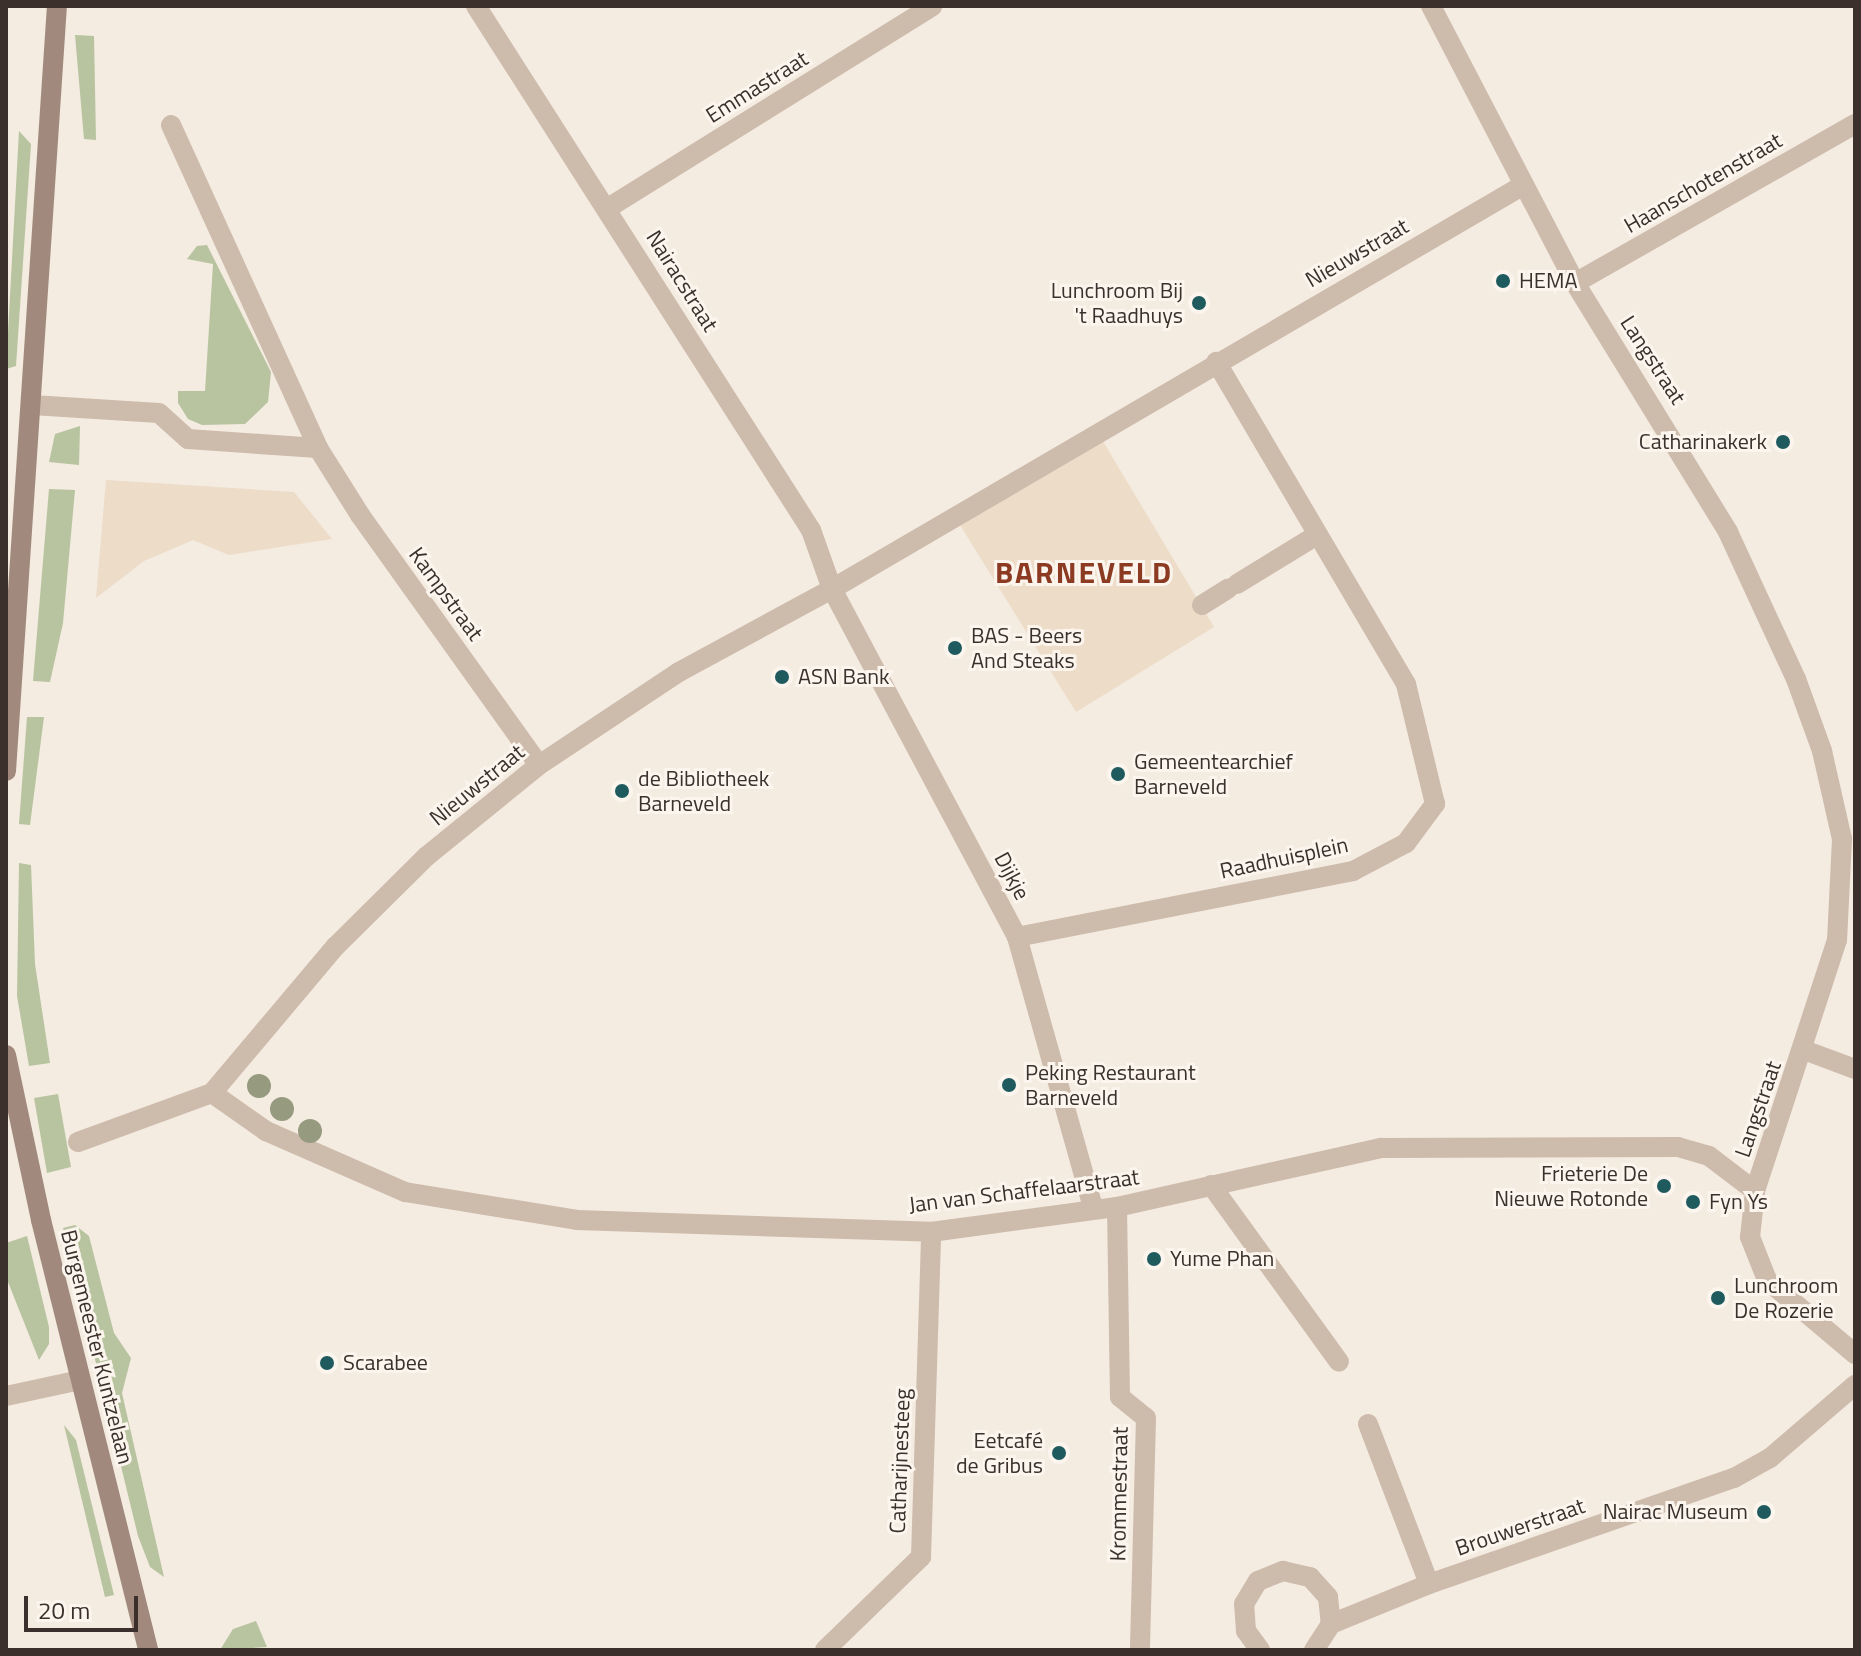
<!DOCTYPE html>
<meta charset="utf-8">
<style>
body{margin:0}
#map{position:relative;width:1861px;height:1656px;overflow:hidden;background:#f4ebe1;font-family:"Titillium Web",sans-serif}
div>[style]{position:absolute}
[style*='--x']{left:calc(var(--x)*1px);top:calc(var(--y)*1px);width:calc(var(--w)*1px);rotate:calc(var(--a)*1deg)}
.green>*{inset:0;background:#b8c4a0}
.plaza>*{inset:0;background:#ecdcc8}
.lane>*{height:20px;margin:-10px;padding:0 10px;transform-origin:10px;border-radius:10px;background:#cdbbac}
.street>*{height:20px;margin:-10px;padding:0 10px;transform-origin:10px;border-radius:10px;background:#cdbbac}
.secondary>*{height:20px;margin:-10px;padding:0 10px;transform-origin:10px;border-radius:10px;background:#a18a7d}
.trees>*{width:24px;height:24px;margin:-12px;border-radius:50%;background:#969b7f}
.dots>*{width:22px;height:22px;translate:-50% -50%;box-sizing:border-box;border:4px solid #fbf5ee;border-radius:50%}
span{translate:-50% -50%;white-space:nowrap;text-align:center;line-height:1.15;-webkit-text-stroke:6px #fbf5ee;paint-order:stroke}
.street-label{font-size:22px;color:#3b302b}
.poi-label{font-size:22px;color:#3b302b}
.left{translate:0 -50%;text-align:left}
.right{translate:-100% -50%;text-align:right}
.district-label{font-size:30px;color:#8c3b22;font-weight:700;letter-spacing:2px}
.frame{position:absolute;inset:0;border:8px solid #3b302b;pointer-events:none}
.scale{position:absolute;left:24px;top:1596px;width:114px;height:36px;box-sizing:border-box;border:4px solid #3b302b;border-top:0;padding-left:10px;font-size:24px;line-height:28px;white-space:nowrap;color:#3b302b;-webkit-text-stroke:6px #fbf5ee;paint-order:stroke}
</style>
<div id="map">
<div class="green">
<div style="clip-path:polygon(75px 35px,94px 36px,96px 140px,84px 139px)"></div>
<div style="clip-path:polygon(19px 131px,31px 144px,16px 366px,6px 369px)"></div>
<div style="clip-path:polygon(207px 245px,271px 372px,268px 402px,245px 424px,202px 425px,188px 419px,178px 403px,178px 391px,205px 391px,213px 264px,187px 259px,197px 246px)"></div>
<div style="clip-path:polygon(80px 426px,79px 465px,49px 462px,55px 434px)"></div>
<div style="clip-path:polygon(49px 489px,75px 490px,63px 623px,50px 682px,33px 681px)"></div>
<div style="clip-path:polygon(27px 717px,44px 717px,30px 825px,19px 824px)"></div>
<div style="clip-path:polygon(19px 863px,31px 865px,35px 964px,50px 1063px,29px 1066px,17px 996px)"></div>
<div style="clip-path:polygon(58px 1094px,71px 1167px,47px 1173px,34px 1098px)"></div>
<div style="clip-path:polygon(75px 1225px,89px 1236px,114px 1333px,131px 1358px,122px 1393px,164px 1577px,150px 1567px,138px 1536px,63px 1228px)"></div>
<div style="clip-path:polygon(27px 1236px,49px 1327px,49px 1344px,39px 1360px,6px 1277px,6px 1243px)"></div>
<div style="clip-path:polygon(64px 1425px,76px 1440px,114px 1595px,105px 1597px)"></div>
<div style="clip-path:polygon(256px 1621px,267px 1647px,220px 1650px,233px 1629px)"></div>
</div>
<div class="plaza">
<div style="clip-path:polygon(1098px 433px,1214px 627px,1076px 712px,955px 517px)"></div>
<div style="clip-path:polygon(106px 480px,294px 492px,332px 539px,229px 555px,193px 540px,144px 561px,96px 598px)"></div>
</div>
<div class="lane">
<div style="--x:825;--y:1650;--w:134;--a:-44.1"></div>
</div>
<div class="street">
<div style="--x:476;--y:6;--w:622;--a:57.41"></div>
<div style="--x:811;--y:530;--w:63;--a:70.4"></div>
<div style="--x:832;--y:589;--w:394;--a:62"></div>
<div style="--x:1017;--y:937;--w:281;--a:74.3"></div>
<div style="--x:1431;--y:6;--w:312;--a:62.5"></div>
<div style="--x:1575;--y:283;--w:292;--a:58.4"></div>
<div style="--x:1728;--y:532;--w:162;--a:65.2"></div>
<div style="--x:1796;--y:679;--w:77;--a:70.1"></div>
<div style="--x:1822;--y:751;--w:90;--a:77.2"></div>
<div style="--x:1842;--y:839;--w:101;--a:92.8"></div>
<div style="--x:1837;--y:940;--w:264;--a:108.1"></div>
<div style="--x:1755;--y:1191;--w:46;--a:96.2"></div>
<div style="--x:1750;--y:1237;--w:46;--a:68.4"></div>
<div style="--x:1767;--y:1280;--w:115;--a:40.1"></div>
<div style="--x:171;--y:125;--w:355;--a:65.5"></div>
<div style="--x:318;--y:448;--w:79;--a:57.9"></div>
<div style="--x:360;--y:515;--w:307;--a:54.4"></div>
<div style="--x:608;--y:208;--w:382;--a:-31.9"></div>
<div style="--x:1575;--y:283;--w:322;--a:-29.6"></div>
<div style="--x:32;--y:405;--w:127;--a:3.6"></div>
<div style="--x:159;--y:413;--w:39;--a:42"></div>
<div style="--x:188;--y:439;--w:130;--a:4"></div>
<div style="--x:1237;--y:584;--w:94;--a:-31.5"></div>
<div style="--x:1202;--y:605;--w:31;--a:-32"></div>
<div style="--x:1017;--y:937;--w:342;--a:-11.1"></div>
<div style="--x:1353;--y:871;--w:60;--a:-27.8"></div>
<div style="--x:1406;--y:843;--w:49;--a:-53.4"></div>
<div style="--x:1435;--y:804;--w:123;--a:-103.6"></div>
<div style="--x:1406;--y:684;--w:374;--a:-120.5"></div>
<div style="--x:1804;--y:1050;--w:54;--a:20.4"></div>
<div style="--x:212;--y:1093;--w:66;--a:35.1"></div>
<div style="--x:266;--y:1131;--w:152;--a:23.7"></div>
<div style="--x:405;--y:1192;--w:174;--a:9.2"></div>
<div style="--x:577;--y:1220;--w:354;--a:1.9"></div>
<div style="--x:931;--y:1232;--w:188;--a:-7.7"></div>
<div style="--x:1117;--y:1207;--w:271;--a:-12.6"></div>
<div style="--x:1381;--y:1148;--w:297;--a:-0.2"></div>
<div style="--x:1678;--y:1147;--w:32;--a:16"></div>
<div style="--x:1709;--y:1156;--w:58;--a:37.3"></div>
<div style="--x:78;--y:1142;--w:143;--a:-20.1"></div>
<div style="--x:212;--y:1093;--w:192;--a:-49.9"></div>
<div style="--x:336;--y:946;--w:128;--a:-44.7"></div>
<div style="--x:427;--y:856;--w:144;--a:-39.1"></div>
<div style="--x:539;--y:765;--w:168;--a:-33.6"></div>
<div style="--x:679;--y:672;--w:174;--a:-28.5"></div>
<div style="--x:832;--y:589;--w:799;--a:-30.29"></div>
<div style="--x:1211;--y:1185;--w:218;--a:54.1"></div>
<div style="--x:1117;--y:1207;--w:190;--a:89.1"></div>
<div style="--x:1120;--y:1397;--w:33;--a:39"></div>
<div style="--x:1146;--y:1418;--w:232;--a:91.5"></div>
<div style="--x:6;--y:1396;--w:76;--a:-12.2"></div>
<div style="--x:1368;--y:1424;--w:171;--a:69.1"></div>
<div style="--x:1429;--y:1584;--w:323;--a:-19.2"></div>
<div style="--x:1734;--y:1478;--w:41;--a:-29.1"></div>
<div style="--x:1770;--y:1458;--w:112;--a:-40.7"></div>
<div style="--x:921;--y:1557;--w:325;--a:-88.2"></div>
<div style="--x:1331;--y:1624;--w:106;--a:-22.2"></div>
<div style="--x:1260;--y:1650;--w:24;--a:-126"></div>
<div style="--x:1246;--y:1631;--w:27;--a:-94"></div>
<div style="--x:1244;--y:1604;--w:27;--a:-59"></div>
<div style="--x:1258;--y:1581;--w:27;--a:-22"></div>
<div style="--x:1283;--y:1571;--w:28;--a:13"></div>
<div style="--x:1310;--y:1577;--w:27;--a:48"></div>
<div style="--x:1328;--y:1597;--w:27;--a:84"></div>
<div style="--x:1331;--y:1624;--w:31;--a:123"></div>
</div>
<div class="secondary">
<div style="--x:6;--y:771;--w:767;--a:-86.19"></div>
<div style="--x:6;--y:1055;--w:169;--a:78"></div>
<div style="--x:41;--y:1220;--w:443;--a:76"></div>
</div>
<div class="trees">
<div style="left:259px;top:1086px"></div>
<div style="left:282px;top:1109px"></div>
<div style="left:310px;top:1131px"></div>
</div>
<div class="dots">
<div style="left:1503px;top:281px;background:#1f5a5e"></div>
<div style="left:1199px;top:303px;background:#1f5a5e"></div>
<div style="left:1783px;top:442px;background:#1f5a5e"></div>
<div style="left:955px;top:648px;background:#1f5a5e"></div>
<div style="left:782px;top:677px;background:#1f5a5e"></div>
<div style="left:1118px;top:774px;background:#1f5a5e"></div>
<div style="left:622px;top:791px;background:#1f5a5e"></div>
<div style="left:1009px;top:1085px;background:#1f5a5e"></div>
<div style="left:1664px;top:1186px;background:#1f5a5e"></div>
<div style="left:1693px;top:1202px;background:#1f5a5e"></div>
<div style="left:1154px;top:1259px;background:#1f5a5e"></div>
<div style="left:1718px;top:1298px;background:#1f5a5e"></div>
<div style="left:327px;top:1363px;background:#1f5a5e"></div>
<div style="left:1059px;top:1453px;background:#1f5a5e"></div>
<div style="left:1764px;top:1512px;background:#1f5a5e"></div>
</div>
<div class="street-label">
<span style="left:757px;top:87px;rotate:-32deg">Emmastraat</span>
<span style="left:1703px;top:183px;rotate:-30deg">Haanschotenstraat</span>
<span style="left:1357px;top:253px;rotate:-30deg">Nieuwstraat</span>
<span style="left:682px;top:281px;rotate:58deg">Nairacstraat</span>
<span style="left:1653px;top:360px;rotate:57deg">Langstraat</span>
<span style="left:446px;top:594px;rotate:54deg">Kampstraat</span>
<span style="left:477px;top:785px;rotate:-39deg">Nieuwstraat</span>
<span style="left:1284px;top:858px;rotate:-12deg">Raadhuisplein</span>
<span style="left:1012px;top:876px;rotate:62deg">Dijkje</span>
<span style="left:1758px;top:1109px;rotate:-71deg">Langstraat</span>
<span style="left:1024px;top:1191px;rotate:-7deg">Jan van Schaffelaarstraat</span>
<span style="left:97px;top:1347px;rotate:76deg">Burgemeester Kuntzelaan</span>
<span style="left:900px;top:1461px;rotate:-88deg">Catharijnesteeg</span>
<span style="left:1119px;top:1494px;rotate:-89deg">Krommestraat</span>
<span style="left:1520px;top:1527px;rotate:-19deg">Brouwerstraat</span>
</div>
<div class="poi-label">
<span class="left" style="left:1519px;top:281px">HEMA</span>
<span class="right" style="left:1183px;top:303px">Lunchroom Bij<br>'t Raadhuys</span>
<span class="right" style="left:1767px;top:442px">Catharinakerk</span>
<span class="left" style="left:971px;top:648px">BAS - Beers<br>And Steaks</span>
<span class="left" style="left:798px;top:677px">ASN Bank</span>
<span class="left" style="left:1134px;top:774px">Gemeentearchief<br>Barneveld</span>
<span class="left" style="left:638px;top:791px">de Bibliotheek<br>Barneveld</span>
<span class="left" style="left:1025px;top:1085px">Peking Restaurant<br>Barneveld</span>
<span class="right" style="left:1648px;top:1186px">Frieterie De<br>Nieuwe Rotonde</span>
<span class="left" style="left:1709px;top:1202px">Fyn Ys</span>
<span class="left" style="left:1170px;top:1259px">Yume Phan</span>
<span class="left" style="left:1734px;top:1298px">Lunchroom<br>De Rozerie</span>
<span class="left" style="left:343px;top:1363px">Scarabee</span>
<span class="right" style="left:1043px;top:1453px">Eetcafé<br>de Gribus</span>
<span class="right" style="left:1748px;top:1512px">Nairac Museum</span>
</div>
<div class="district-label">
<span style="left:1084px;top:572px">BARNEVELD</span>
</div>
<div class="frame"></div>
<div class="scale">20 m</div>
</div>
